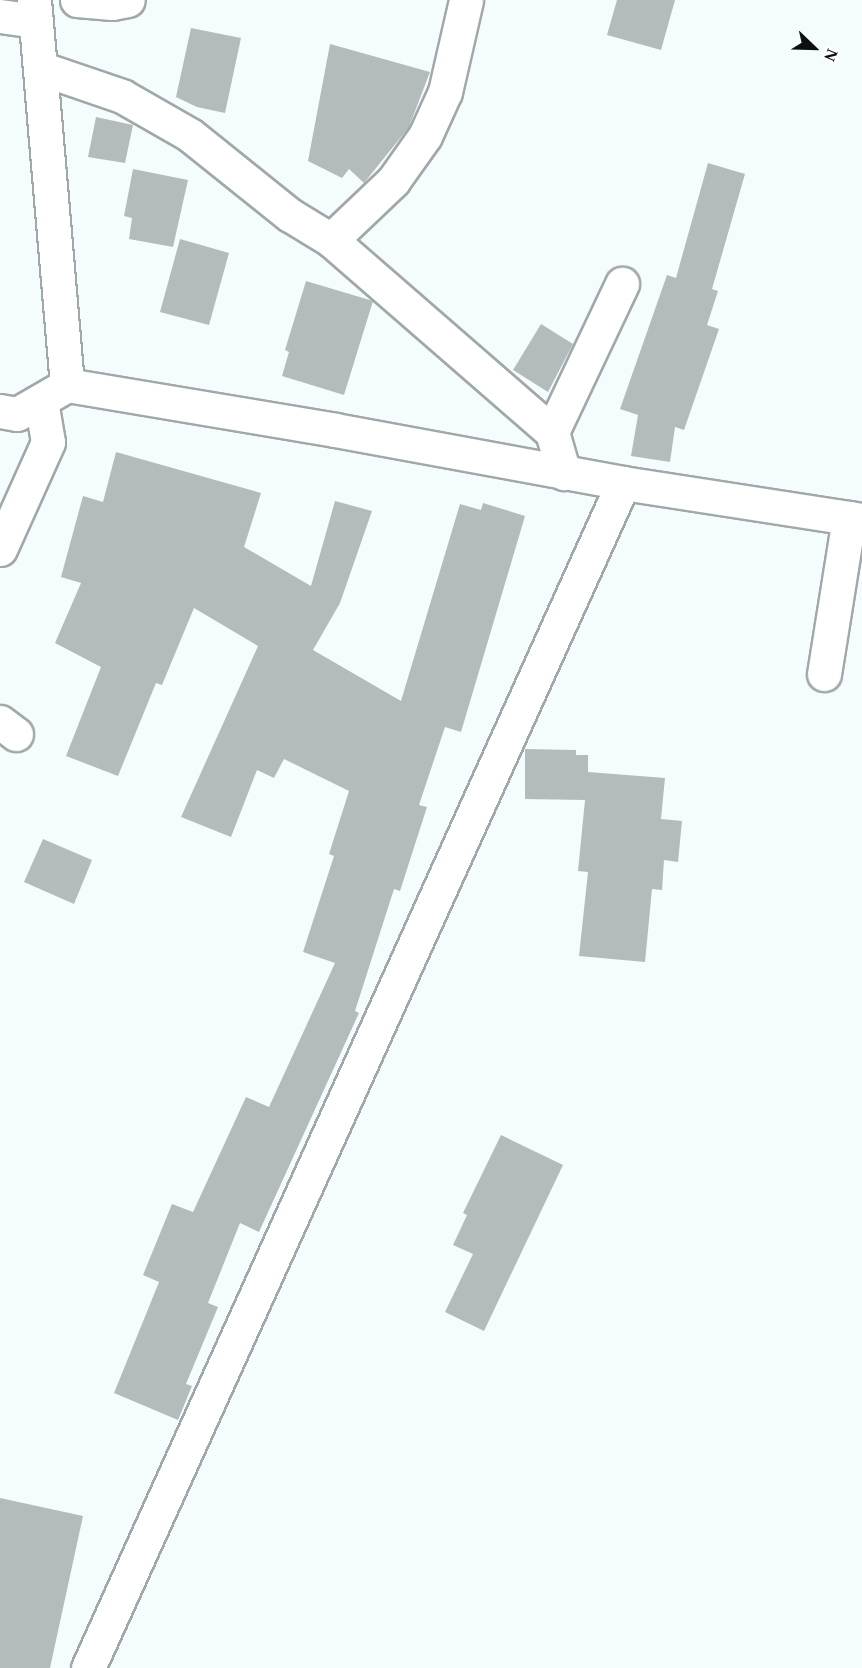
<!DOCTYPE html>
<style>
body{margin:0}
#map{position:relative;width:862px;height:1668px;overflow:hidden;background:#f4fcfe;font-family:"Times New Roman",serif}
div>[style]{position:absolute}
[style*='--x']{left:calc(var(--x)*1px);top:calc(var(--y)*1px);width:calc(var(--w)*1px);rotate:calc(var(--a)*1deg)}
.building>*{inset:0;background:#b4bbbd}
.roads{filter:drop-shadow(2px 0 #a1a8aa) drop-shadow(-2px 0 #a1a8aa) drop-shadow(0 2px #a1a8aa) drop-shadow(0 -2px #a1a8aa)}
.minor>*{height:33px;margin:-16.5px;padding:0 16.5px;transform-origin:16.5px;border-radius:16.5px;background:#fff}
span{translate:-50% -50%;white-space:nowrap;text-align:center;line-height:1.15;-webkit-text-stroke:6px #fff;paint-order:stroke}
.north{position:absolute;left:784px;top:18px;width:60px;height:60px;-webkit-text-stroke:4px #fff;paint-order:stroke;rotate:113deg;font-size:16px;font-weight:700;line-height:24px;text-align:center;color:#0d0f10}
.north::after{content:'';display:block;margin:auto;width:21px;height:27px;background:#0d0f10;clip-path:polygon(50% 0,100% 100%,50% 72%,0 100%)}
</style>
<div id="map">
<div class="building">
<div style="clip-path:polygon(617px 0,675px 0,661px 50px,607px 35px)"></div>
<div style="clip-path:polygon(191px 28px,241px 38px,225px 113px,197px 107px,176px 97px)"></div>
<div style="clip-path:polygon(330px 44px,430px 72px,409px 127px,364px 183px,349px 169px,342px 178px,308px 161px)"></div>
<div style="clip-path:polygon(96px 117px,133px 125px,125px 163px,88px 157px)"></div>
<div style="clip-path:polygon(708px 163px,745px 174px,712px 289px,718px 291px,707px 325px,719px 329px,684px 430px,675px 427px,670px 462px,631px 456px,638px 415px,620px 409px,667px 275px,676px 278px)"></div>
<div style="clip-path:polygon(133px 169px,188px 180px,173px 247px,129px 239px,132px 218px,124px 216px)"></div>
<div style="clip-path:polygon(180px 239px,229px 253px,209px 325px,160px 312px)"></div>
<div style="clip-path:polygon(306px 281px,373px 301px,344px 395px,282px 376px,289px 352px,285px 350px)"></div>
<div style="clip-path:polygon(541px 324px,573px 344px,548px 392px,513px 370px)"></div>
<div style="clip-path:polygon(116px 452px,261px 493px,244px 547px,311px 586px,335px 501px,372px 511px,340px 603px,313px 650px,401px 701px,460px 504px,481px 510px,483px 503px,525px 516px,461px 732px,445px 727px,419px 805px,427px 807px,400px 891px,394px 889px,355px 1011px,359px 1013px,259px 1232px,240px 1223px,208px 1303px,218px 1307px,186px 1384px,192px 1386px,178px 1420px,114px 1393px,159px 1282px,143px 1275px,172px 1204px,193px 1212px,246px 1097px,269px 1107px,335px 963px,303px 952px,334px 856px,329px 854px,349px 791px,284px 759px,274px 778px,257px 770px,231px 837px,181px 817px,258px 646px,194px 608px,162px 685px,156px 683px,118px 776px,66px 756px,101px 667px,55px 643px,81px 583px,61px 577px,83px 496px,103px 502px)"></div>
<div style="clip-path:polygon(525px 749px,576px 750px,576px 755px,588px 755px,588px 772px,665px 778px,661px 819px,682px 821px,678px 862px,664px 860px,662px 890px,652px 889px,645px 962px,579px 956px,588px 872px,578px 871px,585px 800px,525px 799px)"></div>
<div style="clip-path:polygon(43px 839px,92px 860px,74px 904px,24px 882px)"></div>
<div style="clip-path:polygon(501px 1135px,563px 1165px,484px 1331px,445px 1312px,473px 1254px,453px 1245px,467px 1215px,463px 1213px)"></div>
<div style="clip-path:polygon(0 1498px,83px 1516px,50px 1668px,0 1668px)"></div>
</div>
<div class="roads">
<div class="minor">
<div style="--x:34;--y:0;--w:386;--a:85.1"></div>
<div style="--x:77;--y:0;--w:35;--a:5"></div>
<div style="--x:112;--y:3;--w:16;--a:-11"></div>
<div style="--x:0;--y:16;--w:35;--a:8"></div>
<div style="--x:40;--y:68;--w:87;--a:18.9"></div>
<div style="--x:122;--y:96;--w:78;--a:29.8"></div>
<div style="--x:190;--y:135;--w:128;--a:38.7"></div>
<div style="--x:290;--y:215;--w:48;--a:31.4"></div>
<div style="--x:331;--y:240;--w:293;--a:41"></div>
<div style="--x:552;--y:432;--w:43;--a:73.7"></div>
<div style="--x:331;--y:240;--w:86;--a:-43.6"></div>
<div style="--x:393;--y:181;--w:55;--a:-54.6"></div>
<div style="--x:425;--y:136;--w:48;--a:-65.6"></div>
<div style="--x:445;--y:92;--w:94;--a:-77.1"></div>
<div style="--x:0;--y:411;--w:17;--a:10"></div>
<div style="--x:17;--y:414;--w:58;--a:-30.1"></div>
<div style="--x:67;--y:385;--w:272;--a:9.5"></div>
<div style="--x:335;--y:430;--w:293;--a:10.4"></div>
<div style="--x:623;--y:483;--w:242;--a:8.8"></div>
<div style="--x:552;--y:432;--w:164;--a:-64.7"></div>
<div style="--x:0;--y:549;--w:117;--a:-65.8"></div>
<div style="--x:48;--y:442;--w:42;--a:-99.7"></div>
<div style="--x:824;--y:674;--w:158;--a:-80.9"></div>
<div style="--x:0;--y:722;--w:20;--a:37"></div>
<div style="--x:88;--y:1668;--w:1300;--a:-65.7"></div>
</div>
</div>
<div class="north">N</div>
</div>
